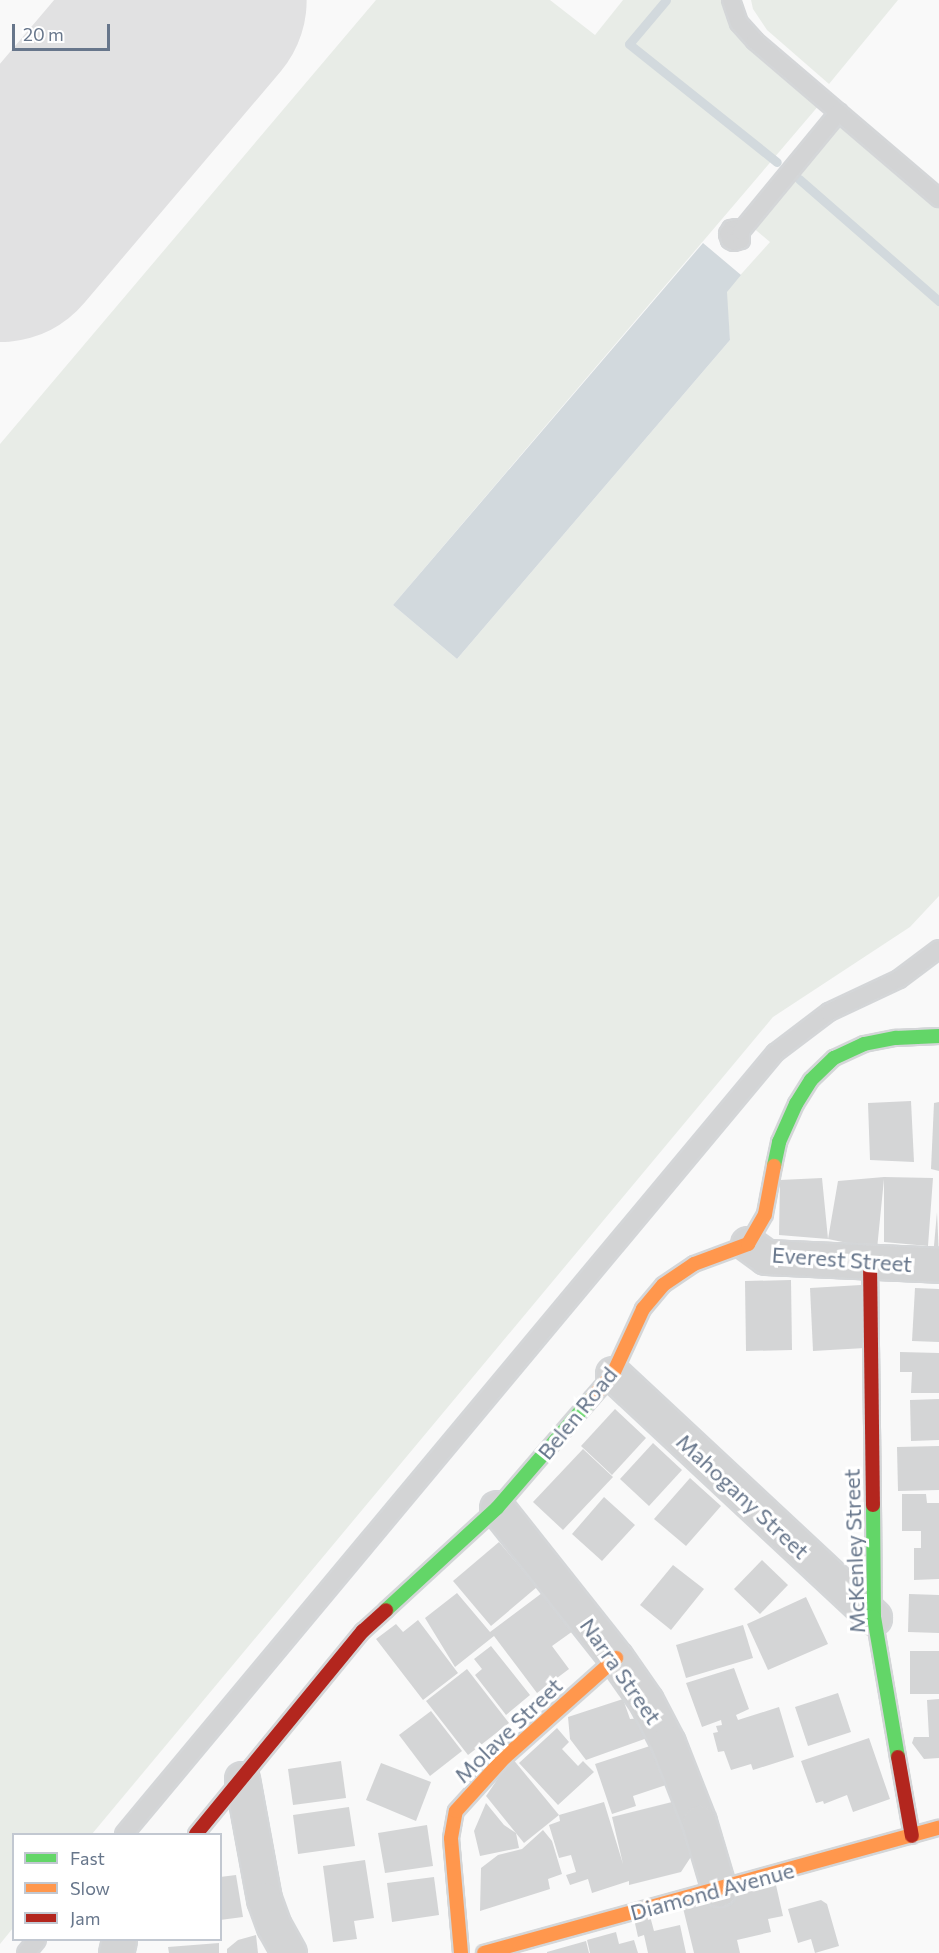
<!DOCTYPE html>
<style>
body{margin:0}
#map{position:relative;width:939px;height:1953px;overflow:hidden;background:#f9f9f9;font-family:Commissioner,sans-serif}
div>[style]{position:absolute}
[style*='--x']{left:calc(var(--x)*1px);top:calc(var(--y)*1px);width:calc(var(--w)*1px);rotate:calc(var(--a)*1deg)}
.green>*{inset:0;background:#e8ece7}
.water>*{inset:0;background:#d2d9dd}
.stream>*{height:9px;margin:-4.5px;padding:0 4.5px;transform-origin:4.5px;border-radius:4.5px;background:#d2d9dd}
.runway>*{height:219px;margin:-109.5px;padding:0 109.5px;transform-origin:109.5px;border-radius:109.5px;background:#e1e1e2}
.building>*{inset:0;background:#d4d5d6}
.roads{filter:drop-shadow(2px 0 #d4d6d8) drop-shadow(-2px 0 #d4d6d8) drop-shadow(0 2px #d4d6d8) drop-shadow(0 -2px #d4d6d8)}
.lane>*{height:16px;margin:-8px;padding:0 8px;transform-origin:8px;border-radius:8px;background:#d3d4d5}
.street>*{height:33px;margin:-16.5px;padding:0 16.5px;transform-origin:16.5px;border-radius:16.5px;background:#d3d4d5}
.fast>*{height:14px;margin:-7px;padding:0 7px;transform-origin:7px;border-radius:7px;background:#63d668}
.slow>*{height:14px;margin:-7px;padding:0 7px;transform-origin:7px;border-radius:7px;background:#ff974d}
.jam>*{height:14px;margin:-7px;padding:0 7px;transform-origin:7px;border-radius:7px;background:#b3261e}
span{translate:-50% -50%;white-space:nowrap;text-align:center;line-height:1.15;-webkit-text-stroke:6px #fff;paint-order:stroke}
.street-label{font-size:22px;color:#67768b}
.legend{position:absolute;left:12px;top:1833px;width:210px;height:108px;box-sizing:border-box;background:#fff;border:2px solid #c2c8d1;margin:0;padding:8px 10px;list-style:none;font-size:18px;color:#67768b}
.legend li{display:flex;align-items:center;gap:12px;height:30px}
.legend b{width:30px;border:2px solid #c2c8d1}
.scale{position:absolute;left:12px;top:24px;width:98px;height:27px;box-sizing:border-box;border:3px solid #67768b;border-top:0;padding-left:8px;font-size:18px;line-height:21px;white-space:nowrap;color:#67768b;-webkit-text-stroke:4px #fff;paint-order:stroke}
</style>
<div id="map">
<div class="green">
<div style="clip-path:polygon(376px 0,550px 0,595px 35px,623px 0,721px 0,726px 17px,738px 35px,820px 104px,393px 605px,457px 659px,730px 340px,726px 291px,770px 242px,744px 220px,836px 114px,939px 203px,939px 896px,910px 927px,773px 1017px,92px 1834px,14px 1834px,13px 1928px,0 1944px,0 444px)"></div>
<div style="clip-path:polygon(751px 0,898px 0,829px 84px,767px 30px,753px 9px)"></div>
</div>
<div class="water">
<div style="clip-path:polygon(703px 243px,741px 275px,727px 292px,730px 340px,457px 659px,393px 605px)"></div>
</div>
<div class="stream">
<div style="--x:666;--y:0;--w:57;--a:130.1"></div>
<div style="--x:629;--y:44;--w:189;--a:38.6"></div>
<div style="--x:799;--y:179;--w:186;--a:41.1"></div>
</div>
<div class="runway">
<div style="--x:0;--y:232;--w:304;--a:-49.7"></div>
</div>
<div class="building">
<div style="clip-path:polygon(911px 1101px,914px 1162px,870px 1160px,868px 1103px)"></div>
<div style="clip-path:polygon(939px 1102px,939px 1171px,931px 1169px,934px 1103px)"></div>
<div style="clip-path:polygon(884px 1177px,933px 1178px,928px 1246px,884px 1242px,884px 1179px,877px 1249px,828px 1239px,779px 1235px,780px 1180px,822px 1178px,828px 1239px,838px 1181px)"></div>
<div style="clip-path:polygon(937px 1212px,939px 1257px,933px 1257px)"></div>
<div style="clip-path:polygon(791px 1280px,792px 1350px,746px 1351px,745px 1281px)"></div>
<div style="clip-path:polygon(861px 1285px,865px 1348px,813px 1351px,810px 1288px)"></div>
<div style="clip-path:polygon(915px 1288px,939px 1289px,939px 1342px,912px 1341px)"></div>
<div style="clip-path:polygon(900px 1352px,939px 1353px,939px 1393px,911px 1393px,912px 1372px,900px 1372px)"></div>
<div style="clip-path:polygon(939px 1399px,939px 1440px,911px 1441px,910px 1400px)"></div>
<div style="clip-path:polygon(615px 1409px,646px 1438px,612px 1475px,581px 1446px)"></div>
<div style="clip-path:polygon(653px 1443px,682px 1470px,649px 1506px,620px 1479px)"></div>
<div style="clip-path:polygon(939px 1446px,939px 1490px,898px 1491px,897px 1447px)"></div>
<div style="clip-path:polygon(583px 1449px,613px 1477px,563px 1530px,533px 1502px)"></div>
<div style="clip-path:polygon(690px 1478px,721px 1506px,686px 1546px,654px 1519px)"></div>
<div style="clip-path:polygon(902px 1494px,926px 1494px,927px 1503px,939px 1503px,939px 1579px,914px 1580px,914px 1548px,921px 1548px,921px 1531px,902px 1531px)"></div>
<div style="clip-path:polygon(604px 1497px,635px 1525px,602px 1561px,572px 1534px)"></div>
<div style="clip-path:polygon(499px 1542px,537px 1587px,491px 1626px,453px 1581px)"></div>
<div style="clip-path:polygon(762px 1560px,788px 1585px,760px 1614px,734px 1589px)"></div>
<div style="clip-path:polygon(673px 1565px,704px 1589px,671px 1630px,640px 1605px)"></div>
<div style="clip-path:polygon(550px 1587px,580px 1626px,552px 1646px,569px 1669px,537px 1693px,494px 1636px,455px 1667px,425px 1618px,457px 1593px,490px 1632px)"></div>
<div style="clip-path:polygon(909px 1594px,939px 1595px,939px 1633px,908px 1632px)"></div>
<div style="clip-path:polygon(806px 1597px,828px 1644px,768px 1670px,747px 1624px)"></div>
<div style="clip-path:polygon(418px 1620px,458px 1673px,423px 1700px,376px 1639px,396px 1624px,403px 1632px)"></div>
<div style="clip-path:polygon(743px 1625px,753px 1658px,686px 1678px,676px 1645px)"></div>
<div style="clip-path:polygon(491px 1646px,530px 1695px,506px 1715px,475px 1675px,482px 1669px,474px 1659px)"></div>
<div style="clip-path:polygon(910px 1651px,939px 1651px,939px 1694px,910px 1694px)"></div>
<div style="clip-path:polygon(734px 1668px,749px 1709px,736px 1715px,738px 1720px,779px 1707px,794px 1757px,753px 1770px,751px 1764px,731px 1770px,724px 1751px,718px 1752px,713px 1733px,718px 1732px,716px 1726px,722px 1725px,721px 1720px,702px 1727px,686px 1683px)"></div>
<div style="clip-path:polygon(467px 1669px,509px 1723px,468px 1755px,426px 1701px)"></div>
<div style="clip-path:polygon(838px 1693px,851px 1732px,808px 1746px,795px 1707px)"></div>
<div style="clip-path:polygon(623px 1699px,630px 1719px,643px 1718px,650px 1737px,586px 1760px,570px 1739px,568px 1717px)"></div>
<div style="clip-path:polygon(939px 1699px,939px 1758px,924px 1759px,912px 1743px,914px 1737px,929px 1737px,927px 1700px)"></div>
<div style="clip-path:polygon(431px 1711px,462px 1751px,430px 1776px,399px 1735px)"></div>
<div style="clip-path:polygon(557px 1728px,569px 1742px,562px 1749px,578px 1766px,583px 1761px,594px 1772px,558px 1805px,519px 1763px)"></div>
<div style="clip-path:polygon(869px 1738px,890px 1799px,853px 1812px,847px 1795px,824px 1804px,823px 1801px,816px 1803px,801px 1761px)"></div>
<div style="clip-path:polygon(656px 1744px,669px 1784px,633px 1796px,636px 1806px,612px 1814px,595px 1764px)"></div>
<div style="clip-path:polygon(512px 1758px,559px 1815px,524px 1843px,486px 1796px)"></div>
<div style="clip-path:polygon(341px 1761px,346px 1798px,293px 1805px,288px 1769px)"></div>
<div style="clip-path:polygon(381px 1763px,431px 1782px,416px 1821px,366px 1800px)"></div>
<div style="clip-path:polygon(688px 1798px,700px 1843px,681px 1872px,629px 1885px,629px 1881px,592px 1893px,588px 1879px,570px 1885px,566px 1875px,576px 1872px,571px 1855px,559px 1858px,549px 1825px,560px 1821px,559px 1815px,604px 1802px,623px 1864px,612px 1817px)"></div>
<div style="clip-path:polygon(486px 1803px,504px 1825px,516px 1833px,519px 1848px,480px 1856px,474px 1831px)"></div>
<div style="clip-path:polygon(349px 1807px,355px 1846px,298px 1854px,293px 1815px)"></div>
<div style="clip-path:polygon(427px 1825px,433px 1866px,385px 1873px,378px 1833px)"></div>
<div style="clip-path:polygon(543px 1830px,552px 1841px,562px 1874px,548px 1879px,550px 1889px,480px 1911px,481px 1868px,498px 1855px,522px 1849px)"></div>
<div style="clip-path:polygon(365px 1860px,374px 1918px,354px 1921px,357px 1939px,333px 1942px,323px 1866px)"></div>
<div style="clip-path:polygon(236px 1875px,243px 1917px,220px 1920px,220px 1877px)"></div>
<div style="clip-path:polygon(434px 1877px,439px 1915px,392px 1922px,387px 1883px)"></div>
<div style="clip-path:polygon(776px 1885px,783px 1916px,768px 1919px,771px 1932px,737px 1940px,740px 1953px,694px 1953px,683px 1908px)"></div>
<div style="clip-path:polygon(821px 1900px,827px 1904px,839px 1946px,815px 1953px,811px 1939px,798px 1943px,788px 1909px)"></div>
<div style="clip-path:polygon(650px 1916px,654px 1931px,680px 1925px,686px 1953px,648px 1953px,644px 1935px,638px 1937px,634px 1919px)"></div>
<div style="clip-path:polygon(616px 1932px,619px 1944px,634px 1940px,638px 1953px,590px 1953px,587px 1940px)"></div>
<div style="clip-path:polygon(256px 1935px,258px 1953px,227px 1953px,227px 1949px,238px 1940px)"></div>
<div style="clip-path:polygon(586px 1941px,589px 1953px,547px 1953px,547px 1952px)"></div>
<div style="clip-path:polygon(219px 1943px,219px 1953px,169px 1953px,168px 1947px)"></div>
</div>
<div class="roads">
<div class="lane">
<div style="--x:731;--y:0;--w:24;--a:71"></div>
<div style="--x:739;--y:23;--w:24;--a:48"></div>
<div style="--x:755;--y:41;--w:242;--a:40.5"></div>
<div style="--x:741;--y:231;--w:5;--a:-143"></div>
<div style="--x:737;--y:228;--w:6;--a:171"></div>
<div style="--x:731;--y:229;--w:6;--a:121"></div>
<div style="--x:728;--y:234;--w:6;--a:72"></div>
<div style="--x:730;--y:240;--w:4;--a:27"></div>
<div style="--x:734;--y:242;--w:7;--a:-16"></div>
<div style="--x:741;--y:240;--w:9;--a:-90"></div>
<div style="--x:741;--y:231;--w:154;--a:-50.5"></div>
<div style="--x:124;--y:1834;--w:1017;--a:-50.19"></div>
<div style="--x:775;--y:1053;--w:68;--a:-37.2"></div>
<div style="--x:829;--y:1012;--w:77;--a:-25.2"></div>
<div style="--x:899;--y:979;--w:50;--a:-36.9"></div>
<div style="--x:26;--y:1953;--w:17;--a:-50"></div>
</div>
<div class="street">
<div style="--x:748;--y:1244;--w:22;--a:36"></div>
<div style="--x:766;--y:1257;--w:173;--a:2.6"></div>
<div style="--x:613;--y:1374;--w:357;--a:43"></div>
<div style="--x:497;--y:1508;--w:191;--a:51.6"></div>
<div style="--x:616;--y:1658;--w:52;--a:55.1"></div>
<div style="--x:646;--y:1701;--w:47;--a:62.4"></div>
<div style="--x:668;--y:1743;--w:85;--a:68.6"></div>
<div style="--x:699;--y:1822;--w:70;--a:73.4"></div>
<div style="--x:242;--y:1779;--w:122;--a:79.6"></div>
<div style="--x:264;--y:1899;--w:29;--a:70"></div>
<div style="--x:274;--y:1926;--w:31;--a:61"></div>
<div style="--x:116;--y:1953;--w:13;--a:-77"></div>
</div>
<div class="fast">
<div style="--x:774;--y:1166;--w:25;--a:-78"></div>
<div style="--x:779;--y:1142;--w:42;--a:-65.9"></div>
<div style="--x:796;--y:1104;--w:28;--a:-58"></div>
<div style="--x:811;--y:1080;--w:32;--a:-44"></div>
<div style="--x:834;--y:1058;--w:33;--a:-25"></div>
<div style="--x:864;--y:1044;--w:33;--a:-11"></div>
<div style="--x:896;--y:1038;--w:43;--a:-2.7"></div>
<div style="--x:873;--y:1505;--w:112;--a:89.5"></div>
<div style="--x:874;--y:1617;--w:142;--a:80.3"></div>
<div style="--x:386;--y:1610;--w:151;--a:-42.6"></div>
<div style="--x:497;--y:1508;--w:145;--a:-49.2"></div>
</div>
<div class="slow">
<div style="--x:592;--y:1398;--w:32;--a:-49"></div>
<div style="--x:613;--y:1374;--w:72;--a:-65.2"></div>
<div style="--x:643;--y:1309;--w:31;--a:-50"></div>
<div style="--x:663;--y:1285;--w:37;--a:-34"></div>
<div style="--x:694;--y:1264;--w:58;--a:-20.3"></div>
<div style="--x:748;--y:1244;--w:34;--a:-60"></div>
<div style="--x:765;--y:1214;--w:49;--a:-79.4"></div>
<div style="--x:461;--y:1953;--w:115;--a:-95"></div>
<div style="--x:451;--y:1838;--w:27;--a:-80"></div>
<div style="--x:456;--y:1811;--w:73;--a:-47.8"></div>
<div style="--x:505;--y:1757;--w:149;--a:-41.7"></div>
<div style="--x:484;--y:1953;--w:472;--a:-15.4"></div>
</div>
<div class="jam">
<div style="--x:870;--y:1263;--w:242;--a:89.3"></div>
<div style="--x:898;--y:1757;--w:80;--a:80"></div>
<div style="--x:196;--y:1834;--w:263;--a:-50.6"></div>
<div style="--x:363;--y:1631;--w:31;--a:-42"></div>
</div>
</div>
<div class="street-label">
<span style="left:842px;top:1259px;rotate:4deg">Everest Street</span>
<span style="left:577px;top:1413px;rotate:-51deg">Belen Road</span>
<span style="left:743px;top:1496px;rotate:43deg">Mahogany Street</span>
<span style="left:854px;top:1551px;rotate:-92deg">McKenley Street</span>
<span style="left:621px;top:1671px;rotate:55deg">Narra Street</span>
<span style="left:508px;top:1730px;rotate:-44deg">Molave Street</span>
<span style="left:712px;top:1891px;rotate:-15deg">Diamond Avenue</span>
</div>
<ul class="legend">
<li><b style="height:8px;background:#63d668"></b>Fast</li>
<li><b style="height:8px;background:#ff974d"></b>Slow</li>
<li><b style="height:8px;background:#b3261e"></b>Jam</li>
</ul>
<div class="scale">20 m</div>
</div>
